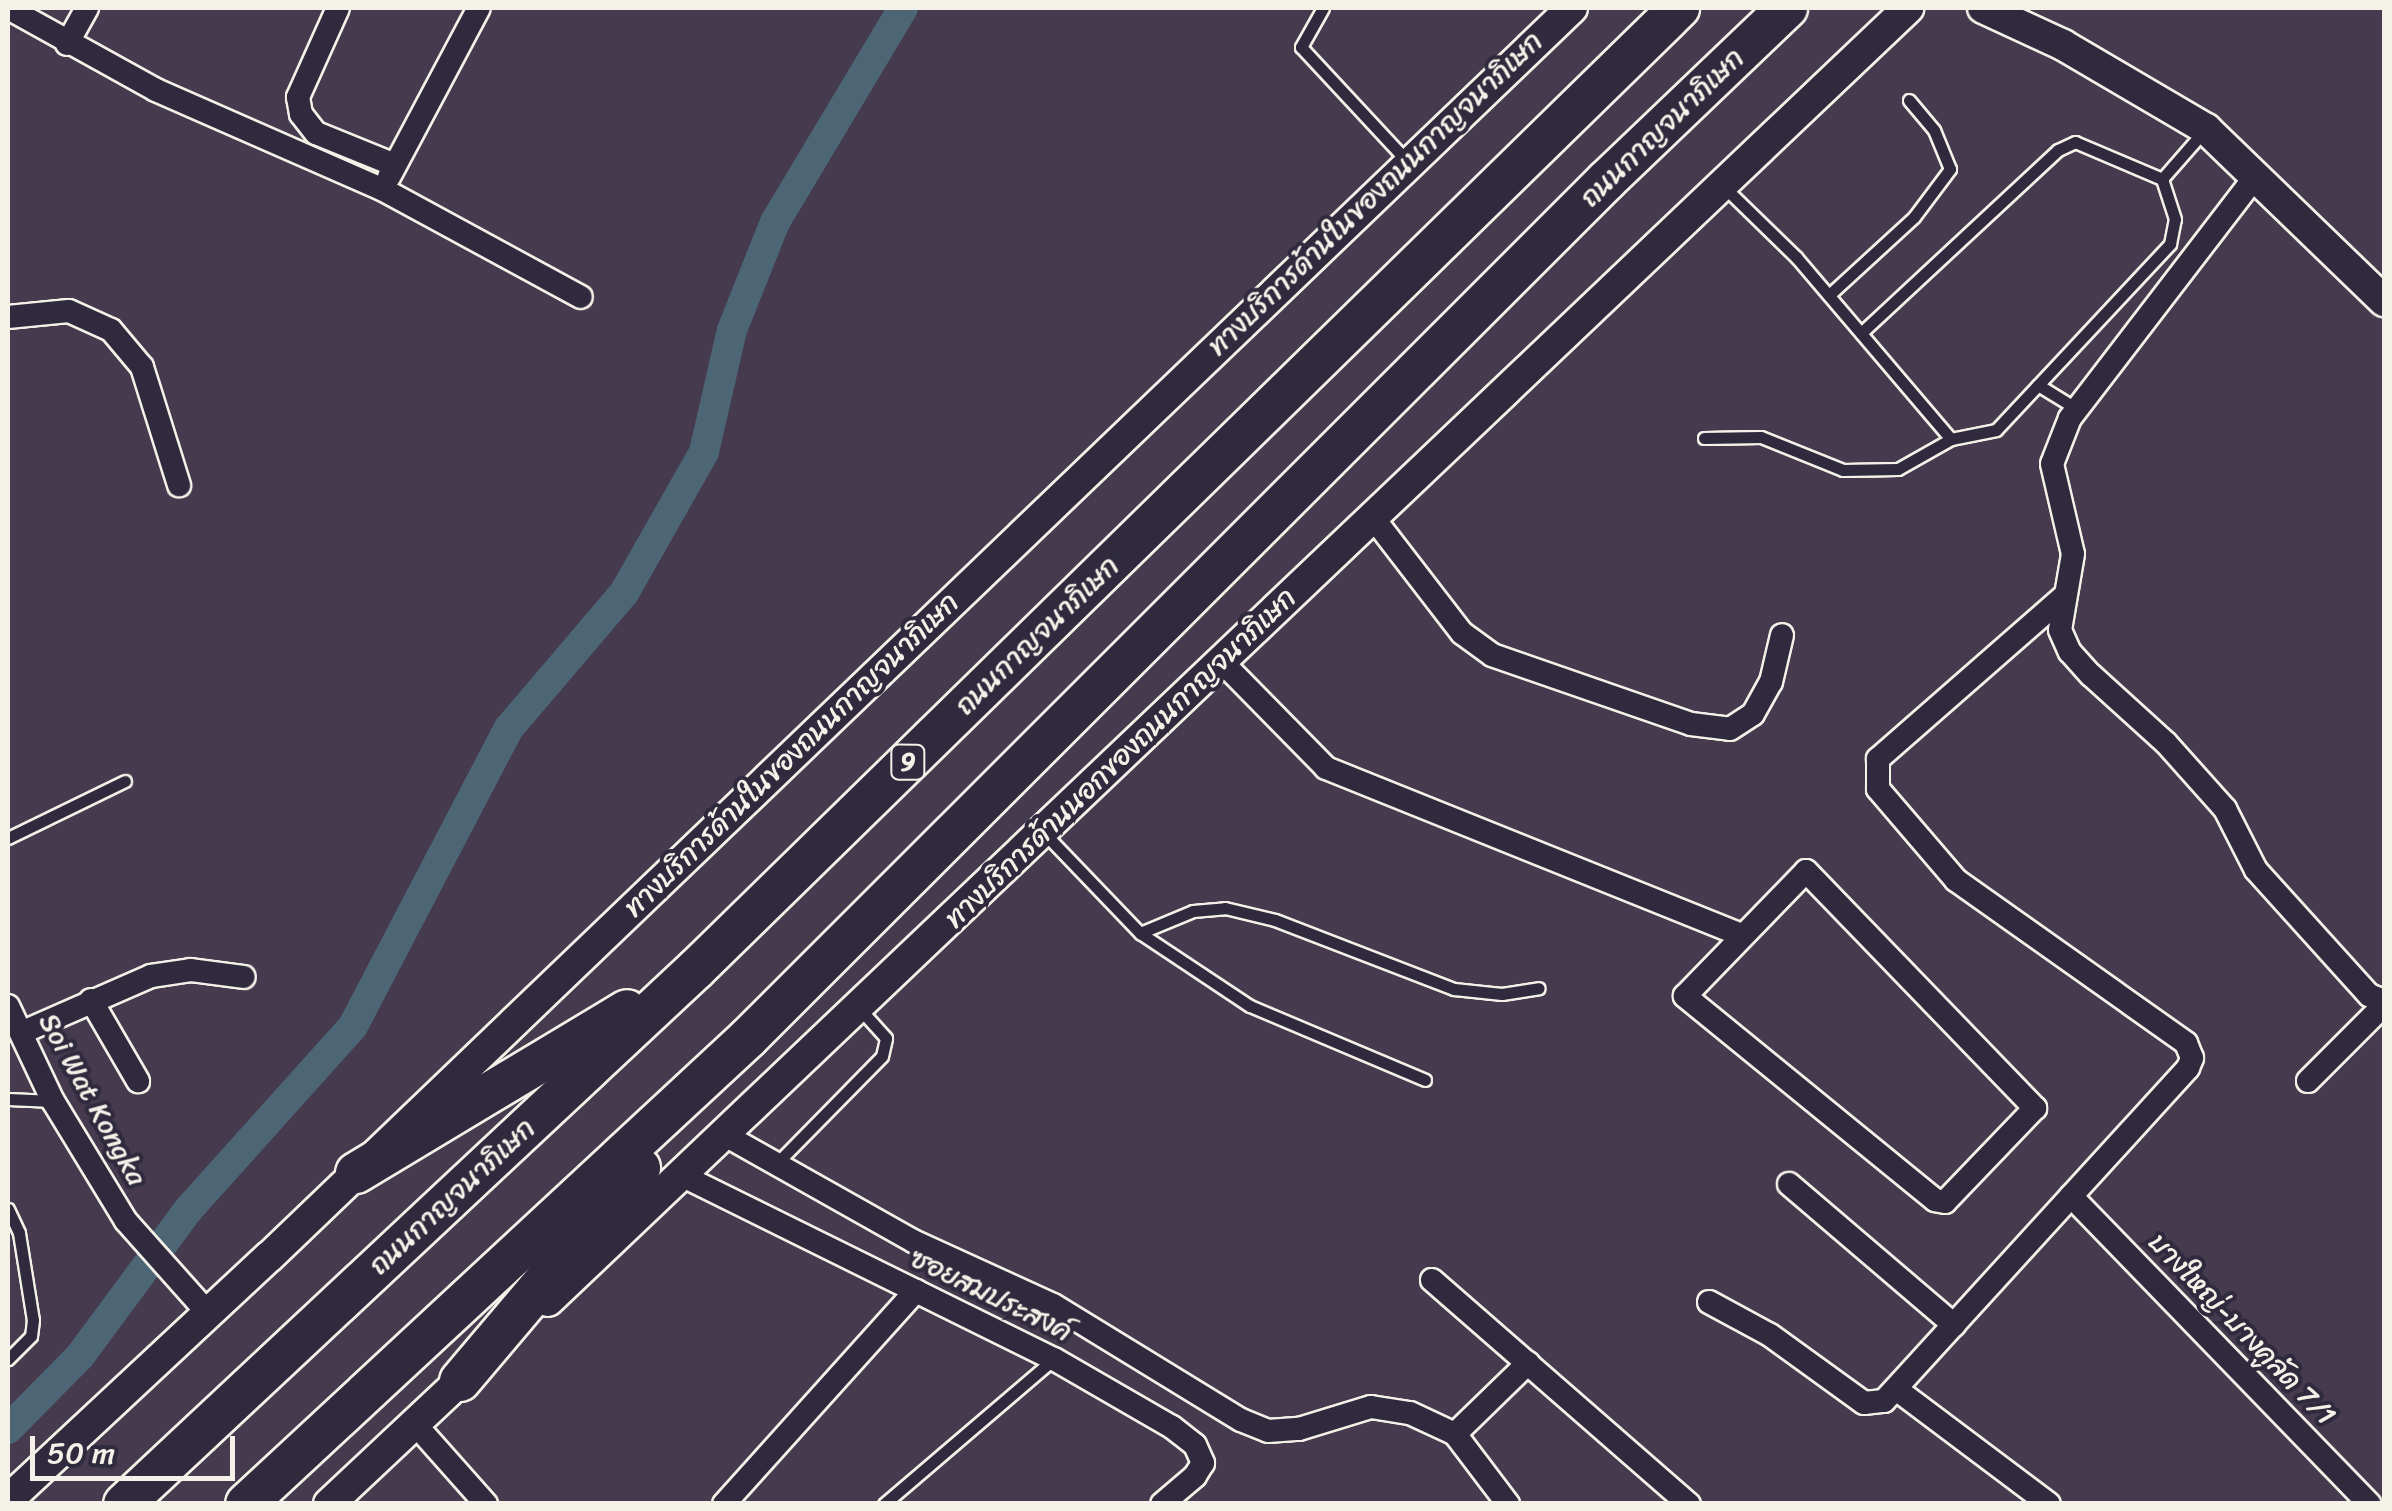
<!DOCTYPE html>
<meta charset="utf-8">
<style>
body{margin:0}
#map{position:relative;width:2392px;height:1511px;overflow:hidden;background:#453a4e;font-family:Sriracha,"Playpen Sans Thai",sans-serif}
div>[style]{position:absolute}
[style*='--x']{left:calc(var(--x)*1px);top:calc(var(--y)*1px);width:calc(var(--w)*1px);rotate:calc(var(--a)*1deg)}
.canal>*{height:30px;margin:-15px;padding:0 15px;transform-origin:15px;border-radius:15px;background:#4d6675}
.roads{filter:drop-shadow(2px 0 #f4f1e8) drop-shadow(-2px 0 #f4f1e8) drop-shadow(0 2px #f4f1e8) drop-shadow(0 -2px #f4f1e8)}
.lane>*{height:11px;margin:-5.5px;padding:0 5.5px;transform-origin:5.5px;border-radius:5.5px;background:#2f2a3d}
.street>*{height:22px;margin:-11px;padding:0 11px;transform-origin:11px;border-radius:11px;background:#2f2a3d}
.secondary>*{height:30px;margin:-15px;padding:0 15px;transform-origin:15px;border-radius:15px;background:#2f2a3d}
.highway>*{height:40px;margin:-20px;padding:0 20px;transform-origin:20px;border-radius:20px;background:#2f2a3d}
span{translate:-50% -50%;white-space:nowrap;text-align:center;line-height:1.15;-webkit-text-stroke:8px #2f2a3d;paint-order:stroke}
.shield-label span{padding:2px 8px;background:#2f2a3d;border:2px solid;border-radius:8px;-webkit-text-stroke-width:0}
.shield-label{font-size:25px;color:#f4f1e8;font-weight:700}
.street-label{font-size:28px;color:#f4f1e8}
.frame{position:absolute;inset:0;border:10px solid #f4f1e8;pointer-events:none}
.scale{position:absolute;left:30px;top:1436px;width:205px;height:45px;box-sizing:border-box;border:5px solid #f4f1e8;border-top:0;padding-left:12px;font-size:30px;line-height:35px;white-space:nowrap;color:#f4f1e8;-webkit-text-stroke:8px #2f2a3d;paint-order:stroke}
</style>
<div id="map">
<div class="canal">
<div style="--x:8;--y:1429;--w:103;--a:-45.4"></div>
<div style="--x:80;--y:1356;--w:182;--a:-53.5"></div>
<div style="--x:188;--y:1210;--w:247;--a:-48.1"></div>
<div style="--x:353;--y:1026;--w:336;--a:-62.4"></div>
<div style="--x:509;--y:728;--w:177;--a:-49.6"></div>
<div style="--x:624;--y:593;--w:162;--a:-60.4"></div>
<div style="--x:704;--y:452;--w:125;--a:-77.1"></div>
<div style="--x:732;--y:330;--w:116;--a:-68.3"></div>
<div style="--x:775;--y:222;--w:249;--a:-59.1"></div>
</div>
<div class="roads">
<div class="lane">
<div style="--x:1323;--y:8;--w:45;--a:119.4"></div>
<div style="--x:1301;--y:47;--w:156;--a:47.1"></div>
<div style="--x:1723;--y:186;--w:102;--a:44.2"></div>
<div style="--x:1796;--y:257;--w:239;--a:49.6"></div>
<div style="--x:1951;--y:439;--w:46;--a:-11.3"></div>
<div style="--x:1996;--y:430;--w:255;--a:-46.9"></div>
<div style="--x:2170;--y:244;--w:25;--a:-79"></div>
<div style="--x:2175;--y:219;--w:42;--a:-108"></div>
<div style="--x:2162;--y:179;--w:62;--a:-48.9"></div>
<div style="--x:1829;--y:295;--w:115;--a:-42.5"></div>
<div style="--x:1914;--y:217;--w:60;--a:-53.1"></div>
<div style="--x:1950;--y:169;--w:42;--a:-112.3"></div>
<div style="--x:1934;--y:130;--w:39;--a:-130"></div>
<div style="--x:1861;--y:333;--w:269;--a:-42.9"></div>
<div style="--x:2058;--y:150;--w:19;--a:-25"></div>
<div style="--x:2075;--y:142;--w:95;--a:23"></div>
<div style="--x:2038;--y:385;--w:46;--a:31.6"></div>
<div style="--x:1704;--y:438;--w:57;--a:-1"></div>
<div style="--x:1761;--y:437;--w:88;--a:21.9"></div>
<div style="--x:1843;--y:470;--w:55;--a:-1"></div>
<div style="--x:1898;--y:469;--w:61;--a:-29.5"></div>
<div style="--x:1044;--y:833;--w:139;--a:46.2"></div>
<div style="--x:1140;--y:933;--w:132;--a:33.6"></div>
<div style="--x:1250;--y:1006;--w:190;--a:22.9"></div>
<div style="--x:8;--y:838;--w:130;--a:-26"></div>
<div style="--x:1140;--y:933;--w:57;--a:-22.5"></div>
<div style="--x:1193;--y:911;--w:32;--a:-5"></div>
<div style="--x:1225;--y:908;--w:51;--a:13.5"></div>
<div style="--x:1275;--y:920;--w:192;--a:21.1"></div>
<div style="--x:1454;--y:989;--w:48;--a:5.9"></div>
<div style="--x:1502;--y:994;--w:37;--a:-9"></div>
<div style="--x:8;--y:1099;--w:45;--a:2.5"></div>
<div style="--x:776;--y:1164;--w:151;--a:-45.5"></div>
<div style="--x:882;--y:1056;--w:18;--a:-77"></div>
<div style="--x:886;--y:1038;--w:40;--a:-132"></div>
<div style="--x:8;--y:1209;--w:26;--a:65"></div>
<div style="--x:19;--y:1233;--w:88;--a:80.9"></div>
<div style="--x:33;--y:1320;--w:16;--a:97"></div>
<div style="--x:31;--y:1336;--w:33;--a:135"></div>
<div style="--x:884;--y:1504;--w:223;--a:-40.5"></div>
</div>
<div class="street">
<div style="--x:8;--y:8;--w:169;--a:29"></div>
<div style="--x:156;--y:90;--w:247;--a:23.7"></div>
<div style="--x:382;--y:189;--w:226;--a:28.5"></div>
<div style="--x:338;--y:8;--w:98;--a:114.2"></div>
<div style="--x:298;--y:97;--w:17;--a:80"></div>
<div style="--x:301;--y:114;--w:24;--a:52"></div>
<div style="--x:316;--y:133;--w:85;--a:22.1"></div>
<div style="--x:67;--y:44;--w:41;--a:-60.9"></div>
<div style="--x:389;--y:177;--w:191;--a:-62"></div>
<div style="--x:2255;--y:177;--w:304;--a:127.5"></div>
<div style="--x:2070;--y:418;--w:49;--a:111.4"></div>
<div style="--x:2052;--y:464;--w:92;--a:76.9"></div>
<div style="--x:2073;--y:554;--w:77;--a:99.7"></div>
<div style="--x:2060;--y:630;--w:24;--a:66"></div>
<div style="--x:2070;--y:652;--w:31;--a:48"></div>
<div style="--x:2091;--y:675;--w:101;--a:42.2"></div>
<div style="--x:2166;--y:743;--w:89;--a:48.2"></div>
<div style="--x:2225;--y:809;--w:68;--a:63.1"></div>
<div style="--x:2256;--y:870;--w:169;--a:47.9"></div>
<div style="--x:2369;--y:995;--w:16;--a:22"></div>
<div style="--x:8;--y:317;--w:61;--a:-5.6"></div>
<div style="--x:69;--y:311;--w:46;--a:24.3"></div>
<div style="--x:111;--y:330;--w:48;--a:50"></div>
<div style="--x:142;--y:367;--w:124;--a:72.6"></div>
<div style="--x:1371;--y:515;--w:149;--a:52.4"></div>
<div style="--x:1462;--y:633;--w:37;--a:36"></div>
<div style="--x:1492;--y:655;--w:211;--a:19.1"></div>
<div style="--x:1691;--y:724;--w:39;--a:7"></div>
<div style="--x:1730;--y:729;--w:27;--a:-33"></div>
<div style="--x:1753;--y:714;--w:37;--a:-61"></div>
<div style="--x:1771;--y:682;--w:48;--a:-76.8"></div>
<div style="--x:1222;--y:662;--w:148;--a:45.5"></div>
<div style="--x:1326;--y:768;--w:448;--a:21.9"></div>
<div style="--x:1806;--y:871;--w:330;--a:46"></div>
<div style="--x:2035;--y:1108;--w:130;--a:133.8"></div>
<div style="--x:1945;--y:1202;--w:10;--a:-169"></div>
<div style="--x:1935;--y:1200;--w:323;--a:-140.8"></div>
<div style="--x:1685;--y:996;--w:174;--a:-45.9"></div>
<div style="--x:91;--y:1000;--w:94;--a:59.9"></div>
<div style="--x:8;--y:1006;--w:105;--a:64.7"></div>
<div style="--x:53;--y:1101;--w:140;--a:58.7"></div>
<div style="--x:126;--y:1221;--w:123;--a:48.3"></div>
<div style="--x:23;--y:1032;--w:140;--a:-23.6"></div>
<div style="--x:151;--y:976;--w:40;--a:-8.5"></div>
<div style="--x:191;--y:970;--w:53;--a:7.5"></div>
<div style="--x:2308;--y:1081;--w:107;--a:-45"></div>
<div style="--x:725;--y:1135;--w:216;--a:29.4"></div>
<div style="--x:913;--y:1241;--w:154;--a:24.6"></div>
<div style="--x:1053;--y:1305;--w:220;--a:31.5"></div>
<div style="--x:1241;--y:1420;--w:29;--a:22"></div>
<div style="--x:1268;--y:1431;--w:31;--a:-4"></div>
<div style="--x:1299;--y:1429;--w:75;--a:-17"></div>
<div style="--x:1371;--y:1407;--w:39;--a:9"></div>
<div style="--x:1410;--y:1413;--w:50;--a:25"></div>
<div style="--x:1455;--y:1434;--w:88;--a:52.9"></div>
<div style="--x:683;--y:1176;--w:414;--a:26.3"></div>
<div style="--x:1054;--y:1359;--w:136;--a:30"></div>
<div style="--x:1172;--y:1427;--w:29;--a:38"></div>
<div style="--x:1195;--y:1445;--w:20;--a:66"></div>
<div style="--x:1203;--y:1463;--w:15;--a:122"></div>
<div style="--x:1195;--y:1476;--w:43;--a:139.7"></div>
<div style="--x:1789;--y:1184;--w:217;--a:40.5"></div>
<div style="--x:2071;--y:1196;--w:429;--a:45.9"></div>
<div style="--x:1432;--y:1280;--w:341;--a:41.1"></div>
<div style="--x:1709;--y:1302;--w:69;--a:28.4"></div>
<div style="--x:1770;--y:1335;--w:116;--a:35.9"></div>
<div style="--x:1864;--y:1403;--w:20;--a:-6"></div>
<div style="--x:1884;--y:1401;--w:451;--a:-47.6"></div>
<div style="--x:2188;--y:1068;--w:11;--a:-68"></div>
<div style="--x:2192;--y:1058;--w:16;--a:-112"></div>
<div style="--x:2186;--y:1043;--w:282;--a:-144.7"></div>
<div style="--x:1956;--y:880;--w:120;--a:-130.6"></div>
<div style="--x:1878;--y:789;--w:30;--a:-90"></div>
<div style="--x:1878;--y:759;--w:246;--a:-41.2"></div>
<div style="--x:1896;--y:1389;--w:191;--a:36.9"></div>
<div style="--x:415;--y:1424;--w:107;--a:48.4"></div>
<div style="--x:1455;--y:1434;--w:102;--a:-44.2"></div>
<div style="--x:724;--y:1504;--w:287;--a:-48"></div>
</div>
<div class="secondary">
<div style="--x:1983;--y:8;--w:88;--a:24.8"></div>
<div style="--x:2063;--y:45;--w:166;--a:30.4"></div>
<div style="--x:2206;--y:129;--w:248;--a:44"></div>
<div style="--x:548;--y:1301;--w:1877;--a:-43.55"></div>
<div style="--x:8;--y:1500;--w:357;--a:-43"></div>
<div style="--x:269;--y:1257;--w:1805;--a:-43.79"></div>
<div style="--x:329;--y:1504;--w:197;--a:-43.2"></div>
</div>
<div class="highway">
<div style="--x:356;--y:1173;--w:316;--a:-31"></div>
<div style="--x:460;--y:1381;--w:279;--a:-49.8"></div>
<div style="--x:124;--y:1504;--w:783;--a:-43.09"></div>
<div style="--x:696;--y:969;--w:1375;--a:-44.35"></div>
<div style="--x:246;--y:1504;--w:685;--a:-42.87"></div>
<div style="--x:748;--y:1038;--w:1214;--a:-44.97"></div>
<div style="--x:1607;--y:180;--w:249;--a:-43.7"></div>
</div>
</div>
<div class="shield-label">
<span style="left:908px;top:762px">9</span>
</div>
<div class="street-label">
<span style="left:1662px;top:128px;rotate:-44deg">ถนนกาญจนาภิเษก</span>
<span style="left:1375px;top:194px;rotate:-44deg">ทางบริการด้านในของถนนกาญจนาภิเษก</span>
<span style="left:1037px;top:636px;rotate:-44deg">ถนนกาญจนาภิเษก</span>
<span style="left:791px;top:755px;rotate:-44deg">ทางบริการด้านในของถนนกาญจนาภิเษก</span>
<span style="left:1120px;top:758px;rotate:-44deg">ทางบริการด้านนอกของถนนกาญจนาภิเษก</span>
<span style="left:93px;top:1099px;rotate:61deg">Soi Wat Kongka</span>
<span style="left:452px;top:1197px;rotate:-43deg">ถนนกาญจนาภิเษก</span>
<span style="left:991px;top:1295px;rotate:26deg">ซอยสมประสงค์</span>
<span style="left:2242px;top:1329px;rotate:46deg">บางใหญ่-บางคูลัด 7/1</span>
</div>
<div class="frame"></div>
<div class="scale">50 m</div>
</div>
